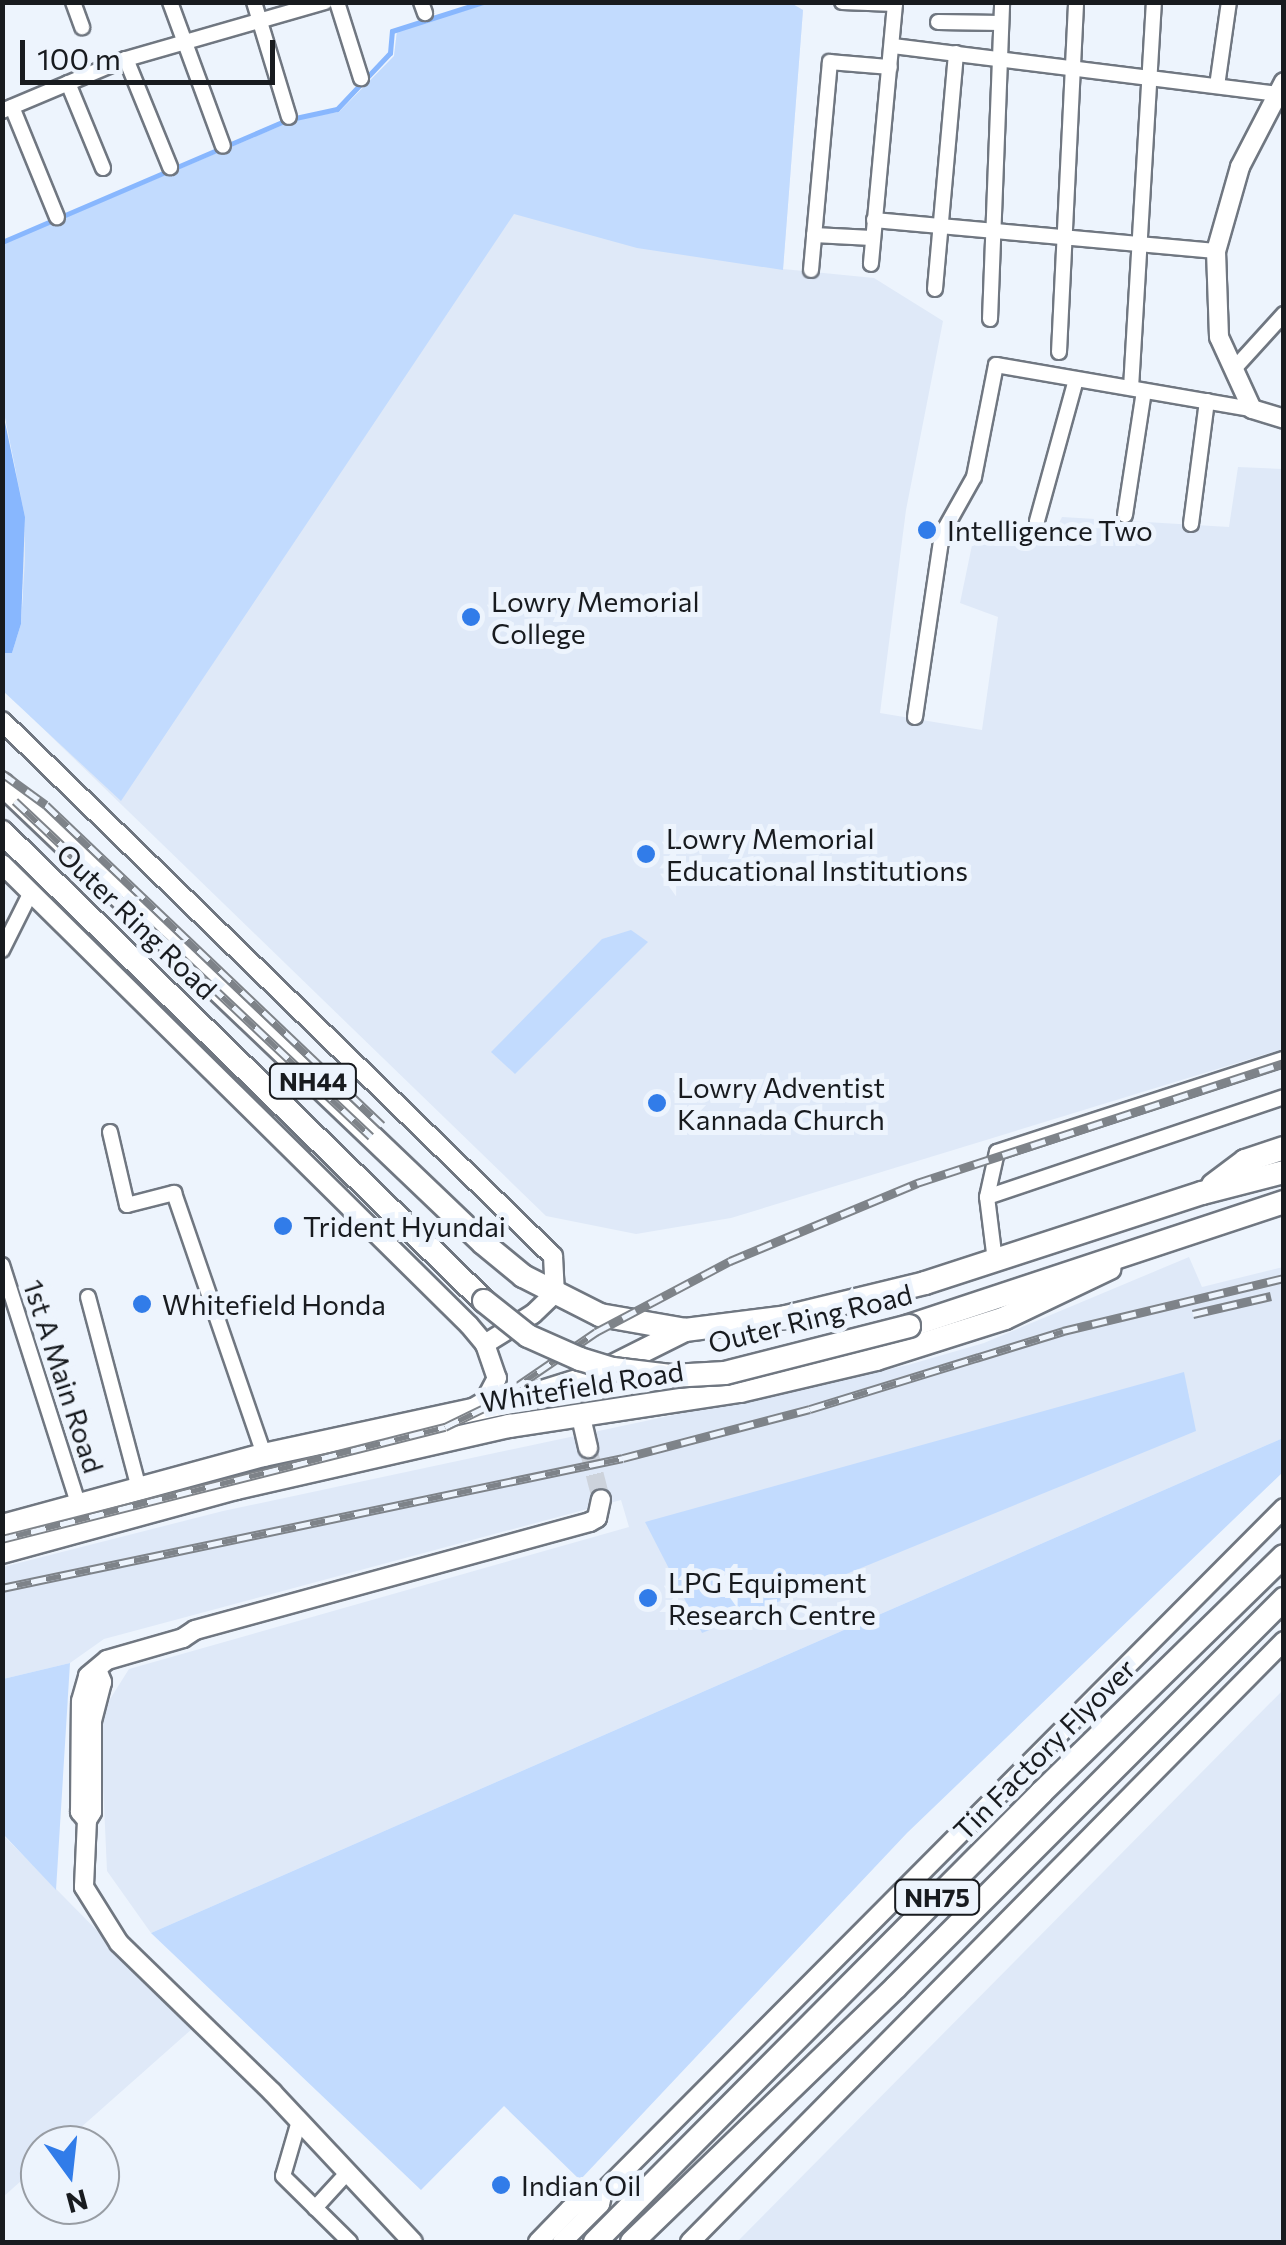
<!DOCTYPE html>
<style>
body{margin:0}
#map{position:relative;width:1286px;height:2245px;overflow:hidden;background:#edf4fd;font-family:Commissioner,sans-serif}
div>[style]{position:absolute}
[style*='--x']{left:calc(var(--x)*1px);top:calc(var(--y)*1px);width:calc(var(--w)*1px);rotate:calc(var(--a)*1deg)}
.built>*{inset:0;background:#dfe9f8}
.green>*{inset:0;background:#c2dbfe}
.water>*{inset:0;background:#88b7fe}
.stream>*{height:5px;margin:-2.5px;padding:0 2.5px;transform-origin:2.5px;border-radius:2.5px;background:#88b7fe}
.tertiary-tunnel>*{height:18px;margin-top:-9px;transform-origin:0;background:repeating-linear-gradient(90deg,#cdd3dc 0 18px,transparent 0 27px)}
.roads{filter:drop-shadow(2px 0 #707781) drop-shadow(-2px 0 #707781) drop-shadow(0 2px #707781) drop-shadow(0 -2px #707781)}
.minor>*{height:14px;margin:-7px;padding:0 7px;transform-origin:7px;border-radius:7px;background:#fff}
.tertiary>*{height:18px;margin:-9px;padding:0 9px;transform-origin:9px;border-radius:9px;background:#fff}
.primary>*{height:22px;margin:-11px;padding:0 11px;transform-origin:11px;border-radius:11px;background:#fff}
.trunk>*{height:22px;margin:-11px;padding:0 11px;transform-origin:11px;border-radius:11px;background:#fff}
.rail>*{height:9px;margin-top:-4.5px;transform-origin:0;background:repeating-linear-gradient(90deg,#edf4fd 0 15px,#7e8389 0 30px);box-sizing:border-box;border-block:2px solid #7e8389}
.bridges{filter:drop-shadow(2px 0 #707781) drop-shadow(-2px 0 #707781) drop-shadow(0 2px #707781) drop-shadow(0 -2px #707781)}
.trunk-bridge>*{height:22px;margin:-11px;padding:0 11px;transform-origin:11px;border-radius:11px;background:#fff}
.dots>*{width:28px;height:28px;translate:-50% -50%;box-sizing:border-box;border:5px solid #edf4fd;border-radius:50%}
span{translate:-50% -50%;white-space:nowrap;text-align:center;line-height:1.15;-webkit-text-stroke:10px #edf4fd;paint-order:stroke}
.shield-label span{padding:2px 8px;background:#edf4fd;border:2px solid;border-radius:8px;-webkit-text-stroke-width:0}
.shield-label{font-size:25px;color:#181b1f;font-weight:700}
.poi-label{font-size:28px;color:#181b1f}
.left{translate:0 -50%;text-align:left}
.street-label{font-size:28px;color:#181b1f}
.frame{position:absolute;inset:0;border:5px solid #181b1f;pointer-events:none}
.north{position:absolute;left:20px;top:2125px;width:100px;height:100px;box-sizing:border-box;background:#edf4fd;border:2px solid #989da4;border-radius:50%;rotate:165deg;font-size:28px;font-weight:700;line-height:40px;text-align:center;color:#181b1f}
.north::after{content:'';display:block;margin:auto;width:35px;height:45px;background:#317ce9;clip-path:polygon(50% 0,100% 100%,50% 72%,0 100%)}
.scale{position:absolute;left:20px;top:40px;width:255px;height:45px;box-sizing:border-box;border:5px solid #181b1f;border-top:0;padding-left:12px;font-size:30px;line-height:35px;white-space:nowrap;color:#181b1f;-webkit-text-stroke:8px #edf4fd;paint-order:stroke}
</style>
<div id="map">
<div class="built">
<div style="clip-path:polygon(789px 2px,803px 10px,783px 269px,874px 278px,943px 321px,906px 510px,880px 713px,982px 730px,998px 617px,960px 603px,977px 521px,1052px 537px,1062px 517px,1229px 527px,1238px 467px,1283px 469px,1283px 1049px,731px 1218px,636px 1234px,546px 1216px,30px 716px,3px 244px,297px 119px,339px 112px,394px 56px,397px 31px,490px 3px)"></div>
<div style="clip-path:polygon(1189px 1257px,1202px 1287px,1283px 1267px,1283px 1438px,151px 1933px,107px 1871px,100px 1715px,129px 1669px,629px 1527px,621px 1500px,104px 1639px,70px 1663px,3px 1679px,3px 1567px,223px 1511px,908px 1365px,984px 1343px)"></div>
<div style="clip-path:polygon(1283px 1690px,1283px 2242px,737px 2242px)"></div>
<div style="clip-path:polygon(2px 1834px,193px 2028px,61px 2145px,40px 2145px,40px 2164px,3px 2197px)"></div>
</div>
<div class="green">
<div style="clip-path:polygon(789px 2px,803px 10px,783px 270px,637px 248px,514px 214px,121px 801px,3px 691px,3px 653px,12px 653px,21px 624px,25px 559px,25px 517px,3px 408px,3px 244px,297px 119px,339px 112px,394px 56px,397px 31px,490px 3px)"></div>
<div style="clip-path:polygon(631px 930px,648px 942px,515px 1074px,491px 1052px,602px 939px)"></div>
<div style="clip-path:polygon(1184px 1372px,1196px 1431px,702px 1633px,645px 1522px)"></div>
<div style="clip-path:polygon(1283px 1438px,1283px 1472px,907px 1833px,580px 2180px,504px 2106px,421px 2190px,151px 1933px)"></div>
<div style="clip-path:polygon(70px 1663px,56px 1890px,3px 1834px,3px 1679px)"></div>
</div>
<div class="water">
<div style="clip-path:polygon(2px 408px,25px 517px,21px 624px,12px 653px,2px 653px)"></div>
</div>
<div class="stream">
<div style="--x:2;--y:242;--w:309;--a:-23.2"></div>
<div style="--x:286;--y:120;--w:52;--a:-12.2"></div>
<div style="--x:337;--y:109;--w:77;--a:-46.6"></div>
<div style="--x:390;--y:53;--w:22;--a:-85"></div>
<div style="--x:392;--y:31;--w:96;--a:-17.7"></div>
</div>
<div class="tertiary-tunnel">
<div style="--x:588;--y:1448;--w:53;--a:75.7"></div>
</div>
<div class="roads">
<div class="minor">
<div style="--x:73;--y:2;--w:27;--a:70"></div>
<div style="--x:170;--y:2;--w:153;--a:69.8"></div>
<div style="--x:254;--y:2;--w:120;--a:73.1"></div>
<div style="--x:337;--y:2;--w:80;--a:72.5"></div>
<div style="--x:421;--y:2;--w:12;--a:70"></div>
<div style="--x:842;--y:2;--w:53;--a:2.2"></div>
<div style="--x:895;--y:4;--w:261;--a:95.3"></div>
<div style="--x:938;--y:22;--w:63;--a:0.9"></div>
<div style="--x:893;--y:46;--w:386;--a:7.1"></div>
<div style="--x:126;--y:59;--w:117;--a:67.8"></div>
<div style="--x:68;--y:83;--w:92;--a:67.6"></div>
<div style="--x:1217;--y:86;--w:85;--a:-81.9"></div>
<div style="--x:12;--y:107;--w:119;--a:67.8"></div>
<div style="--x:2;--y:111;--w:134;--a:-22.8"></div>
<div style="--x:126;--y:59;--w:207;--a:-16"></div>
<div style="--x:874;--y:220;--w:343;--a:5.2"></div>
<div style="--x:814;--y:235;--w:58;--a:3"></div>
<div style="--x:811;--y:270;--w:209;--a:-84.8"></div>
<div style="--x:830;--y:62;--w:60;--a:4.8"></div>
<div style="--x:935;--y:289;--w:237;--a:-84.9"></div>
<div style="--x:990;--y:319;--w:317;--a:-87.8"></div>
<div style="--x:1059;--y:352;--w:349;--a:-87.2"></div>
<div style="--x:1233;--y:370;--w:76;--a:-47.7"></div>
<div style="--x:1131;--y:388;--w:384;--a:-86.6"></div>
<div style="--x:1125;--y:515;--w:125;--a:-81.3"></div>
<div style="--x:1037;--y:521;--w:147;--a:-74.6"></div>
<div style="--x:1191;--y:524;--w:124;--a:-82.6"></div>
<div style="--x:915;--y:717;--w:185;--a:-81.6"></div>
<div style="--x:942;--y:534;--w:65;--a:-60.7"></div>
<div style="--x:974;--y:477;--w:114;--a:-78.9"></div>
<div style="--x:996;--y:365;--w:260;--a:9.8"></div>
<div style="--x:2;--y:950;--w:65;--a:-63.4"></div>
<div style="--x:110;--y:1132;--w:75;--a:76.9"></div>
<div style="--x:127;--y:1205;--w:49;--a:-14.3"></div>
<div style="--x:174;--y:1193;--w:277;--a:71"></div>
<div style="--x:987;--y:1197;--w:46;--a:-77.5"></div>
<div style="--x:997;--y:1152;--w:302;--a:-18"></div>
<div style="--x:995;--y:1261;--w:64;--a:-97.1"></div>
<div style="--x:987;--y:1197;--w:313;--a:-18.6"></div>
<div style="--x:2;--y:1265;--w:250;--a:72.3"></div>
<div style="--x:88;--y:1297;--w:199;--a:75.1"></div>
<div style="--x:299;--y:2121;--w:57;--a:106.2"></div>
<div style="--x:283;--y:2176;--w:94;--a:44.6"></div>
<div style="--x:315;--y:2208;--w:49;--a:-47.5"></div>
</div>
<div class="tertiary">
<div style="--x:1284;--y:82;--w:96;--a:117.4"></div>
<div style="--x:1240;--y:167;--w:87;--a:105.9"></div>
<div style="--x:1216;--y:251;--w:86;--a:88"></div>
<div style="--x:1219;--y:337;--w:79;--a:65.4"></div>
<div style="--x:1252;--y:409;--w:34;--a:17"></div>
<div style="--x:2;--y:721;--w:768;--a:44.16"></div>
<div style="--x:553;--y:1256;--w:37;--a:87"></div>
<div style="--x:555;--y:1293;--w:30;--a:136"></div>
<div style="--x:533;--y:1314;--w:57;--a:148"></div>
<div style="--x:2;--y:864;--w:656;--a:44.63"></div>
<div style="--x:469;--y:1325;--w:25;--a:50"></div>
<div style="--x:485;--y:1344;--w:36;--a:71"></div>
<div style="--x:497;--y:1378;--w:26;--a:118"></div>
<div style="--x:485;--y:1401;--w:16;--a:150"></div>
<div style="--x:581;--y:1417;--w:32;--a:77"></div>
<div style="--x:98;--y:1672;--w:11;--a:68"></div>
<div style="--x:102;--y:1682;--w:40;--a:104.4"></div>
<div style="--x:92;--y:1721;--w:91;--a:90"></div>
<div style="--x:92;--y:1812;--w:9;--a:122"></div>
<div style="--x:87;--y:1820;--w:67;--a:92.6"></div>
<div style="--x:84;--y:1887;--w:66;--a:58"></div>
<div style="--x:119;--y:1943;--w:214;--a:44.2"></div>
<div style="--x:272;--y:2092;--w:206;--a:46.8"></div>
<div style="--x:87;--y:1820;--w:11;--a:-131"></div>
<div style="--x:80;--y:1812;--w:111;--a:-89.5"></div>
<div style="--x:81;--y:1701;--w:26;--a:-74"></div>
<div style="--x:88;--y:1676;--w:25;--a:-40"></div>
<div style="--x:107;--y:1660;--w:79;--a:-16.1"></div>
<div style="--x:183;--y:1638;--w:14;--a:-34"></div>
<div style="--x:195;--y:1630;--w:409;--a:-15.3"></div>
<div style="--x:590;--y:1522;--w:8;--a:-30"></div>
<div style="--x:597;--y:1518;--w:19;--a:-78"></div>
<div style="--x:538;--y:2242;--w:46;--a:-45.9"></div>
<div style="--x:570;--y:2209;--w:26;--a:-36"></div>
<div style="--x:591;--y:2194;--w:12;--a:-9"></div>
<div style="--x:562;--y:2242;--w:54;--a:-45"></div>
<div style="--x:600;--y:2204;--w:12;--a:-76"></div>
<div style="--x:603;--y:2192;--w:965;--a:-45.13"></div>
<div style="--x:690;--y:2242;--w:845;--a:-45.34"></div>
</div>
<div class="primary">
<div style="--x:2;--y:1526;--w:271;--a:-15.2"></div>
<div style="--x:264;--y:1455;--w:252;--a:-12.2"></div>
<div style="--x:510;--y:1402;--w:87;--a:-17.4"></div>
<div style="--x:593;--y:1376;--w:103;--a:-26.6"></div>
<div style="--x:2;--y:1552;--w:243;--a:-15.3"></div>
<div style="--x:236;--y:1488;--w:281;--a:-12.8"></div>
<div style="--x:510;--y:1426;--w:233;--a:-8.7"></div>
<div style="--x:740;--y:1391;--w:140;--a:-13.2"></div>
<div style="--x:876;--y:1359;--w:135;--a:-17.6"></div>
<div style="--x:1005;--y:1318;--w:116;--a:-25.5"></div>
</div>
<div class="trunk">
<div style="--x:2;--y:784;--w:665;--a:43.66"></div>
<div style="--x:483;--y:1243;--w:52;--a:39.5"></div>
<div style="--x:523;--y:1276;--w:86;--a:26.9"></div>
<div style="--x:600;--y:1315;--w:86;--a:10"></div>
<div style="--x:685;--y:1330;--w:102;--a:-7.3"></div>
<div style="--x:786;--y:1317;--w:143;--a:-13.7"></div>
<div style="--x:925;--y:1283;--w:291;--a:-18"></div>
<div style="--x:1202;--y:1193;--w:85;--a:-14.4"></div>
<div style="--x:2;--y:832;--w:673;--a:44.22"></div>
<div style="--x:1213;--y:1185;--w:40;--a:-37"></div>
<div style="--x:1245;--y:1161;--w:41;--a:-18.4"></div>
<div style="--x:909;--y:1326;--w:395;--a:-18.3"></div>
<div style="--x:595;--y:2242;--w:633;--a:-45.19"></div>
<div style="--x:1041;--y:1793;--w:339;--a:-44.3"></div>
<div style="--x:632;--y:2242;--w:367;--a:-44"></div>
<div style="--x:896;--y:1987;--w:549;--a:-45"></div>
</div>
</div>
<div class="rail">
<div style="--x:2;--y:773;--w:54;--a:36"></div>
<div style="--x:46;--y:805;--w:464;--a:43.6"></div>
<div style="--x:15;--y:801;--w:489;--a:43.3"></div>
<div style="--x:1193;--y:1314;--w:80;--a:-13"></div>
<div style="--x:2;--y:1539;--w:457;--a:-14.2"></div>
<div style="--x:445;--y:1427;--w:48;--a:-26"></div>
<div style="--x:488;--y:1406;--w:131;--a:-34.4"></div>
<div style="--x:596;--y:1332;--w:152;--a:-27.9"></div>
<div style="--x:730;--y:1261;--w:203;--a:-22.6"></div>
<div style="--x:917;--y:1183;--w:386;--a:-18.1"></div>
<div style="--x:2;--y:1588;--w:634;--a:-11.82"></div>
<div style="--x:623;--y:1458;--w:193;--a:-14.7"></div>
<div style="--x:810;--y:1409;--w:265;--a:-17.1"></div>
<div style="--x:1063;--y:1331;--w:227;--a:-13.5"></div>
</div>
<div class="bridges">
<div class="trunk-bridge">
<div style="--x:484;--y:1301;--w:56;--a:38.5"></div>
<div style="--x:528;--y:1336;--w:57;--a:23.9"></div>
<div style="--x:580;--y:1359;--w:34;--a:17"></div>
<div style="--x:613;--y:1369;--w:58;--a:6.9"></div>
<div style="--x:671;--y:1376;--w:54;--a:-3.2"></div>
<div style="--x:725;--y:1373;--w:190;--a:-14.3"></div>
</div>
</div>
<div class="dots">
<div style="left:927px;top:530px;background:#317ce9"></div>
<div style="left:471px;top:617px;background:#317ce9"></div>
<div style="left:646px;top:854px;background:#317ce9"></div>
<div style="left:657px;top:1103px;background:#317ce9"></div>
<div style="left:283px;top:1226px;background:#317ce9"></div>
<div style="left:142px;top:1304px;background:#317ce9"></div>
<div style="left:648px;top:1598px;background:#317ce9"></div>
<div style="left:501px;top:2185px;background:#317ce9"></div>
</div>
<div class="shield-label">
<span style="left:313px;top:1081px">NH44</span>
<span style="left:937px;top:1897px">NH75</span>
</div>
<div class="poi-label">
<span class="left" style="left:947px;top:530px">Intelligence Two</span>
<span class="left" style="left:491px;top:617px">Lowry Memorial<br>College</span>
<span class="left" style="left:666px;top:854px">Lowry Memorial<br>Educational Institutions</span>
<span class="left" style="left:677px;top:1103px">Lowry Adventist<br>Kannada Church</span>
<span class="left" style="left:303px;top:1226px">Trident Hyundai</span>
<span class="left" style="left:162px;top:1304px">Whitefield Honda</span>
<span class="left" style="left:668px;top:1598px">LPG Equipment<br>Research Centre</span>
<span class="left" style="left:521px;top:2185px">Indian Oil</span>
</div>
<div class="street-label">
<span style="left:137px;top:921px;rotate:44deg">Outer Ring Road</span>
<span style="left:810px;top:1318px;rotate:-14deg">Outer Ring Road</span>
<span style="left:64px;top:1376px;rotate:72deg">1st A Main Road</span>
<span style="left:582px;top:1386px;rotate:-9deg">Whitefield Road</span>
<span style="left:1044px;top:1749px;rotate:-45deg">Tin Factory Flyover</span>
</div>
<div class="frame"></div>
<div class="north">N</div>
<div class="scale">100 m</div>
</div>
